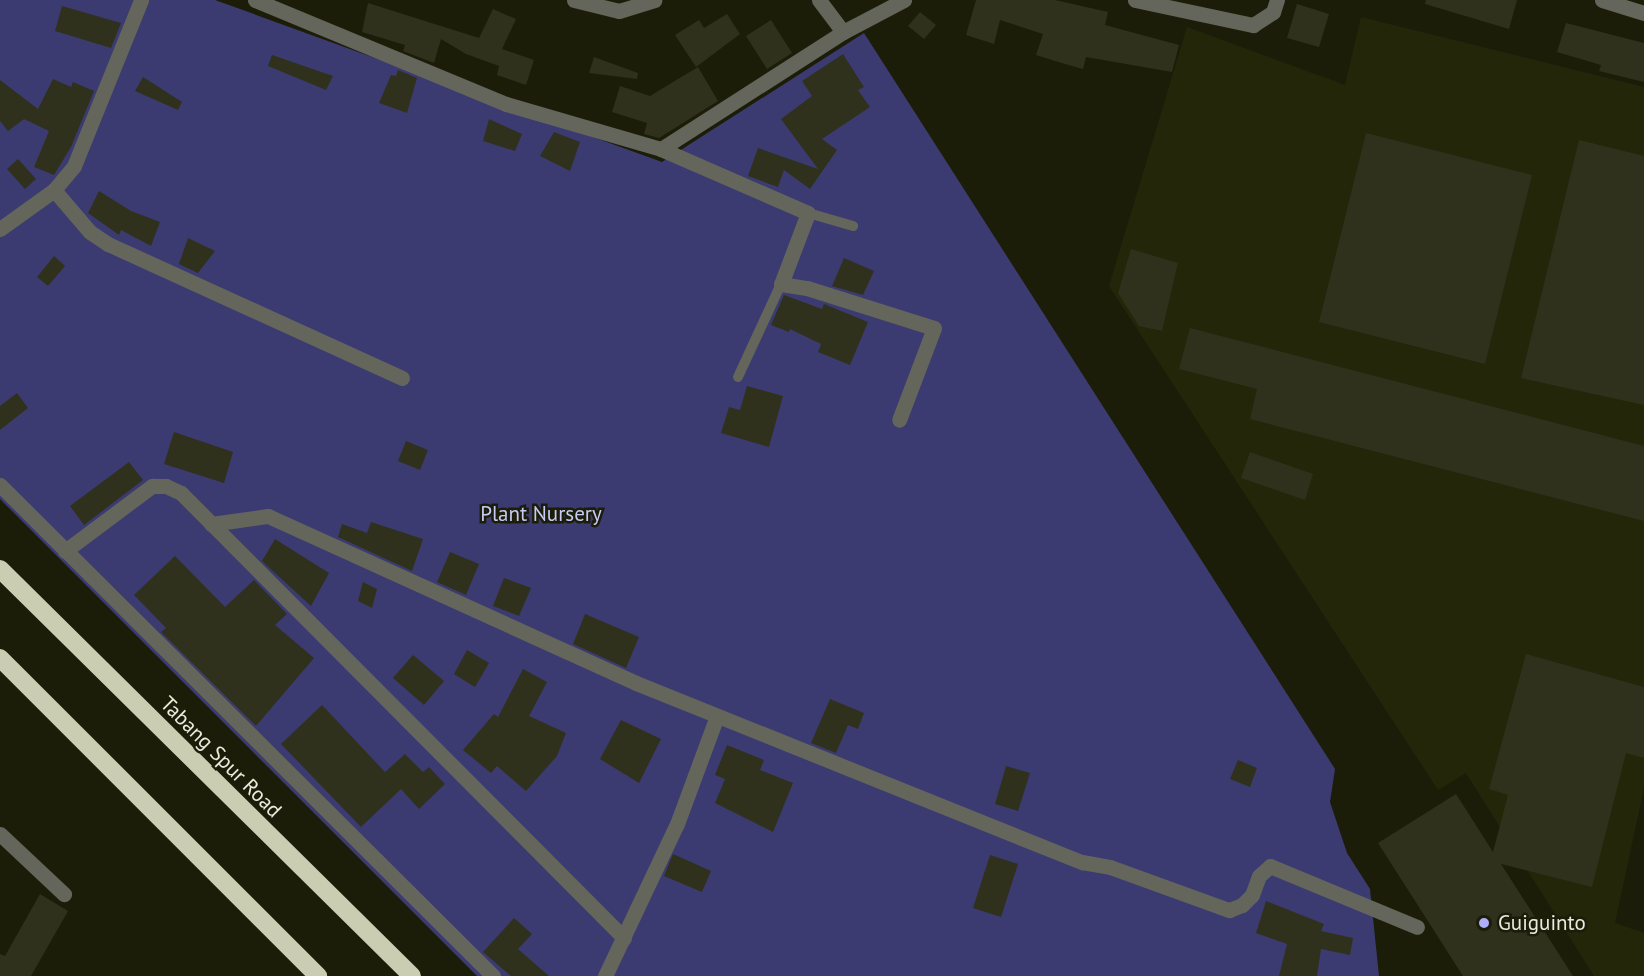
<!DOCTYPE html>
<style>
body{margin:0}
#map{position:relative;width:1644px;height:976px;overflow:hidden;background:#1c1d09;font-family:"PT Sans",sans-serif}
div>[style]{position:absolute}
[style*='--x']{left:calc(var(--x)*1px);top:calc(var(--y)*1px);width:calc(var(--w)*1px);rotate:calc(var(--a)*1deg)}
.built>*{inset:0;background:#242609}
.green>*{inset:0;background:#3c3b71}
.building>*{inset:0;background:#2f311c}
.service>*{height:10px;margin:-5px;padding:0 5px;transform-origin:5px;border-radius:5px;background:#64655b}
.minor>*{height:15px;margin:-7.5px;padding:0 7.5px;transform-origin:7.5px;border-radius:7.5px;background:#64655b}
.motorway>*{height:18px;margin:-9px;padding:0 9px;transform-origin:9px;border-radius:9px;background:#cbcdb3}
.dots>*{width:16px;height:16px;translate:-50% -50%;box-sizing:border-box;border:3px solid #1c1d09;border-radius:50%}
span{translate:-50% -50%;white-space:nowrap;text-align:center;line-height:1.15;-webkit-text-stroke:5px #1c1d09;paint-order:stroke}
.park-label{font-size:21px;color:#c6caf4}
.street-label{font-size:21px;color:#e9ebdd}
.poi-label{font-size:21px;color:#e9ebdd}
.left{translate:0 -50%;text-align:left}
</style>
<div id="map">
<div class="built">
<div style="clip-path:polygon(1361px 17px,1644px 87px,1644px 788px,1615px 923px,1644px 933px,1644px 976px,1594px 976px,1466px 773px,1438px 790px,1109px 286px,1187px 27px,1345px 85px)"></div>
</div>
<div class="green">
<div style="clip-path:polygon(0 0,215px 0,662px 162px,864px 33px,1335px 769px,1330px 802px,1347px 853px,1370px 889px,1379px 976px,477px 976px,0 499px)"></div>
</div>
<div class="building">
<div style="clip-path:polygon(976px 0,1055px 0,1108px 12px,1105px 25px,1179px 45px,1172px 72px,1086px 57px,1083px 69px,1065px 64px,1036px 55px,1043px 34px,1000px 20px,994px 44px,966px 35px)"></div>
<div style="clip-path:polygon(1426px 0,1517px 0,1509px 29px,1425px 4px)"></div>
<div style="clip-path:polygon(368px 3px,479px 38px,493px 9px,516px 19px,502px 49px,534px 60px,526px 85px,497px 75px,499px 66px,466px 54px,441px 39px,434px 63px,403px 51px,405px 45px,362px 32px)"></div>
<div style="clip-path:polygon(1297px 4px,1329px 14px,1319px 47px,1287px 38px)"></div>
<div style="clip-path:polygon(62px 6px,121px 23px,111px 48px,55px 31px)"></div>
<div style="clip-path:polygon(920px 12px,936px 25px,924px 39px,908px 26px)"></div>
<div style="clip-path:polygon(727px 14px,740px 34px,696px 67px,675px 35px,699px 20px,704px 28px)"></div>
<div style="clip-path:polygon(771px 20px,792px 53px,767px 69px,746px 36px)"></div>
<div style="clip-path:polygon(1566px 23px,1644px 43px,1644px 82px,1599px 71px,1601px 65px,1557px 52px)"></div>
<div style="clip-path:polygon(843px 54px,864px 87px,858px 90px,870px 107px,822px 139px,837px 150px,810px 189px,784px 170px,778px 187px,748px 176px,758px 148px,818px 169px,781px 119px,812px 96px,802px 81px)"></div>
<div style="clip-path:polygon(272px 55px,333px 76px,326px 90px,268px 66px)"></div>
<div style="clip-path:polygon(594px 57px,638px 73px,637px 79px,589px 73px)"></div>
<div style="clip-path:polygon(698px 67px,718px 101px,659px 138px,644px 134px,647px 123px,612px 112px,620px 86px,650px 96px)"></div>
<div style="clip-path:polygon(398px 70px,417px 78px,407px 113px,379px 103px,391px 75px,396px 76px)"></div>
<div style="clip-path:polygon(143px 77px,182px 102px,178px 110px,135px 91px)"></div>
<div style="clip-path:polygon(53px 79px,71px 87px,73px 82px,94px 91px,71px 147px,54px 175px,34px 167px,49px 131px,24px 119px,8px 131px,0 121px,0 80px,38px 109px)"></div>
<div style="clip-path:polygon(489px 119px,522px 134px,515px 151px,483px 141px)"></div>
<div style="clip-path:polygon(554px 132px,580px 142px,570px 171px,540px 156px)"></div>
<div style="clip-path:polygon(1366px 133px,1532px 175px,1485px 364px,1319px 322px)"></div>
<div style="clip-path:polygon(1579px 140px,1644px 156px,1644px 405px,1521px 378px)"></div>
<div style="clip-path:polygon(18px 159px,36px 179px,25px 189px,7px 169px)"></div>
<div style="clip-path:polygon(99px 191px,131px 211px,160px 222px,151px 246px,121px 230px,119px 235px,88px 213px)"></div>
<div style="clip-path:polygon(188px 238px,215px 251px,198px 273px,179px 264px)"></div>
<div style="clip-path:polygon(1131px 249px,1178px 263px,1162px 331px,1139px 326px,1118px 293px)"></div>
<div style="clip-path:polygon(54px 256px,65px 266px,48px 286px,37px 277px)"></div>
<div style="clip-path:polygon(844px 258px,874px 271px,863px 295px,832px 286px)"></div>
<div style="clip-path:polygon(784px 295px,822px 309px,824px 304px,868px 322px,850px 365px,818px 352px,821px 344px,790px 329px,789px 332px,771px 325px)"></div>
<div style="clip-path:polygon(1190px 328px,1644px 446px,1644px 521px,1250px 419px,1257px 389px,1179px 369px)"></div>
<div style="clip-path:polygon(747px 386px,783px 396px,769px 447px,721px 433px,729px 407px,740px 410px)"></div>
<div style="clip-path:polygon(17px 393px,28px 408px,0 430px,0 406px)"></div>
<div style="clip-path:polygon(174px 432px,233px 452px,224px 483px,164px 464px)"></div>
<div style="clip-path:polygon(406px 441px,428px 450px,420px 470px,398px 461px)"></div>
<div style="clip-path:polygon(1250px 452px,1313px 474px,1305px 500px,1241px 478px)"></div>
<div style="clip-path:polygon(129px 462px,143px 480px,84px 525px,70px 506px)"></div>
<div style="clip-path:polygon(371px 522px,423px 539px,412px 571px,338px 537px,342px 524px,367px 533px)"></div>
<div style="clip-path:polygon(275px 539px,329px 573px,311px 606px,262px 561px)"></div>
<div style="clip-path:polygon(450px 552px,479px 564px,466px 595px,437px 582px)"></div>
<div style="clip-path:polygon(175px 556px,225px 607px,254px 580px,287px 614px,275px 625px,314px 658px,256px 726px,161px 632px,166px 628px,134px 595px)"></div>
<div style="clip-path:polygon(504px 578px,531px 588px,519px 616px,493px 606px)"></div>
<div style="clip-path:polygon(363px 582px,377px 589px,372px 608px,358px 601px)"></div>
<div style="clip-path:polygon(585px 614px,639px 637px,626px 668px,573px 644px)"></div>
<div style="clip-path:polygon(467px 650px,489px 663px,475px 687px,454px 674px)"></div>
<div style="clip-path:polygon(1526px 654px,1644px 687px,1644px 758px,1626px 753px,1592px 887px,1501px 864px,1573px 976px,1463px 976px,1378px 843px,1456px 794px,1493px 852px,1508px 795px,1489px 789px)"></div>
<div style="clip-path:polygon(413px 655px,444px 681px,424px 705px,393px 678px)"></div>
<div style="clip-path:polygon(523px 669px,547px 682px,529px 716px,566px 733px,557px 756px,526px 791px,497px 766px,491px 773px,463px 750px,494px 714px,498px 717px)"></div>
<div style="clip-path:polygon(830px 699px,864px 713px,858px 729px,848px 725px,836px 753px,811px 743px)"></div>
<div style="clip-path:polygon(322px 705px,385px 772px,405px 754px,423px 772px,429px 767px,445px 784px,419px 809px,401px 789px,361px 827px,281px 744px)"></div>
<div style="clip-path:polygon(621px 720px,661px 739px,639px 783px,600px 759px)"></div>
<div style="clip-path:polygon(727px 745px,764px 760px,760px 770px,793px 783px,773px 832px,715px 803px,725px 779px,715px 775px)"></div>
<div style="clip-path:polygon(1238px 760px,1257px 768px,1250px 787px,1230px 779px)"></div>
<div style="clip-path:polygon(1006px 766px,1030px 773px,1018px 811px,995px 804px)"></div>
<div style="clip-path:polygon(673px 854px,711px 871px,702px 892px,664px 876px)"></div>
<div style="clip-path:polygon(990px 855px,1018px 864px,1001px 917px,973px 908px)"></div>
<div style="clip-path:polygon(40px 894px,68px 911px,31px 976px,0 976px,0 954px,5px 956px)"></div>
<div style="clip-path:polygon(1266px 901px,1324px 924px,1321px 931px,1353px 938px,1350px 955px,1321px 949px,1317px 976px,1279px 976px,1287px 944px,1256px 933px)"></div>
<div style="clip-path:polygon(514px 918px,532px 934px,518px 949px,549px 976px,511px 976px,483px 952px)"></div>
</div>
<div class="service">
<div style="--x:808;--y:213;--w:47;--a:16.1"></div>
<div style="--x:738;--y:377;--w:102;--a:-65.2"></div>
</div>
<div class="minor">
<div style="--x:255;--y:0;--w:272;--a:22.5"></div>
<div style="--x:506;--y:104;--w:161;--a:16.2"></div>
<div style="--x:661;--y:149;--w:216;--a:-32.7"></div>
<div style="--x:843;--y:32;--w:69;--a:-27.7"></div>
<div style="--x:574;--y:0;--w:46;--a:13.7"></div>
<div style="--x:619;--y:11;--w:37;--a:-17"></div>
<div style="--x:819;--y:0;--w:40;--a:53"></div>
<div style="--x:1135;--y:0;--w:121;--a:12"></div>
<div style="--x:1253;--y:25;--w:24;--a:-33"></div>
<div style="--x:1273;--y:12;--w:13;--a:-72"></div>
<div style="--x:1602;--y:0;--w:44;--a:17.2"></div>
<div style="--x:661;--y:149;--w:160;--a:23.5"></div>
<div style="--x:808;--y:213;--w:76;--a:110.8"></div>
<div style="--x:781;--y:284;--w:26;--a:9"></div>
<div style="--x:807;--y:288;--w:133;--a:17.5"></div>
<div style="--x:934;--y:328;--w:98;--a:110.8"></div>
<div style="--x:54;--y:190;--w:55;--a:49.4"></div>
<div style="--x:90;--y:232;--w:22;--a:34"></div>
<div style="--x:108;--y:244;--w:323;--a:24.5"></div>
<div style="--x:0;--y:229;--w:67;--a:-35.8"></div>
<div style="--x:54;--y:190;--w:31;--a:-50"></div>
<div style="--x:74;--y:166;--w:179;--a:-68"></div>
<div style="--x:0;--y:485;--w:696;--a:44.88"></div>
<div style="--x:211;--y:524;--w:58;--a:-8"></div>
<div style="--x:268;--y:516;--w:404;--a:24.4"></div>
<div style="--x:636;--y:683;--w:481;--a:21.9"></div>
<div style="--x:1082;--y:862;--w:28;--a:10"></div>
<div style="--x:1110;--y:867;--w:127;--a:19.9"></div>
<div style="--x:1229;--y:910;--w:14;--a:-21"></div>
<div style="--x:1242;--y:905;--w:14;--a:-45"></div>
<div style="--x:1252;--y:895;--w:20;--a:-70"></div>
<div style="--x:1259;--y:876;--w:15;--a:-42"></div>
<div style="--x:1270;--y:866;--w:159;--a:22.5"></div>
<div style="--x:65;--y:551;--w:109;--a:-36.8"></div>
<div style="--x:152;--y:486;--w:14;--a:0"></div>
<div style="--x:166;--y:486;--w:17;--a:25"></div>
<div style="--x:181;--y:493;--w:628;--a:45.13"></div>
<div style="--x:0;--y:834;--w:88;--a:43.2"></div>
<div style="--x:605;--y:976;--w:168;--a:-64.7"></div>
<div style="--x:677;--y:824;--w:115;--a:-69.7"></div>
</div>
<div class="motorway">
<div style="--x:0;--y:569;--w:579;--a:44.65"></div>
<div style="--x:0;--y:658;--w:450;--a:45"></div>
</div>
<div class="dots">
<div style="left:1484px;top:923px;background:#acaffb"></div>
</div>
<div class="park-label">
<span style="left:541px;top:514px">Plant Nursery</span>
</div>
<div class="street-label">
<span style="left:221px;top:757px;rotate:45deg">Tabang Spur Road</span>
</div>
<div class="poi-label">
<span class="left" style="left:1498px;top:923px">Guiguinto</span>
</div>
</div>
